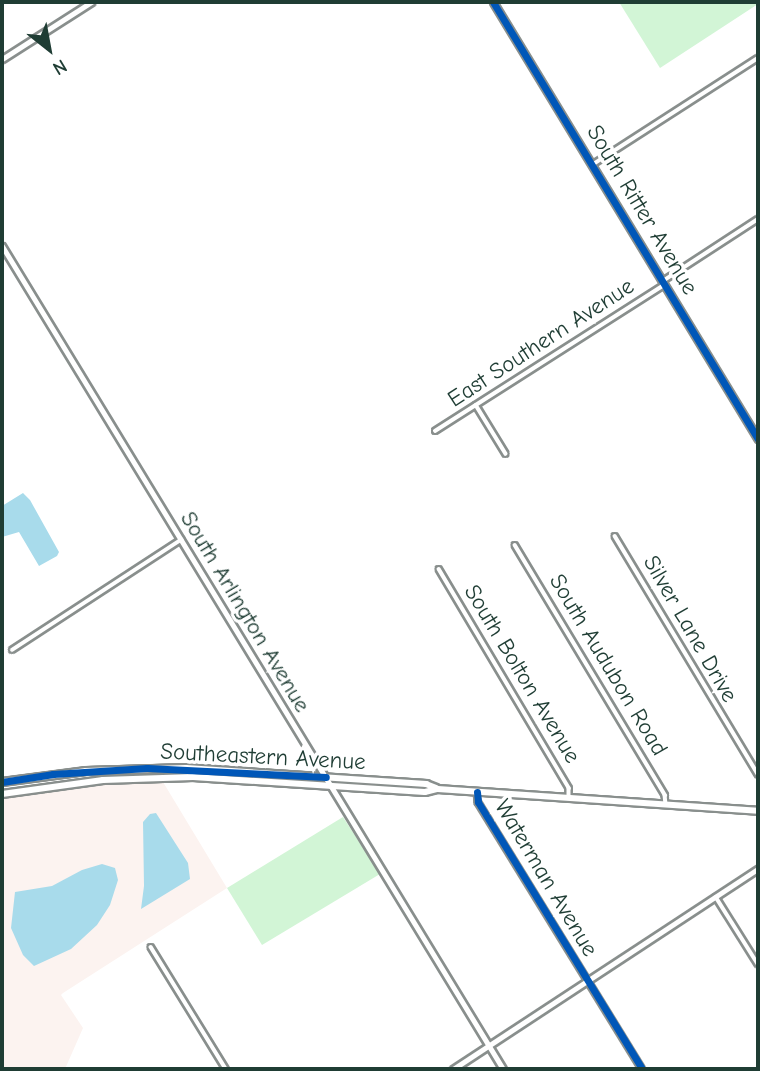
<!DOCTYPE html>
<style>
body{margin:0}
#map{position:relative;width:760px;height:1071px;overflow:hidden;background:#fff;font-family:"Comic Neue",sans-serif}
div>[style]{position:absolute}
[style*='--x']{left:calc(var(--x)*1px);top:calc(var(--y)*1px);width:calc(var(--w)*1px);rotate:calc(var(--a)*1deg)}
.built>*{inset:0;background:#fcf3f0}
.green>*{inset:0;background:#d2f5d6}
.water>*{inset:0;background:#a8dbeb}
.roads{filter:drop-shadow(2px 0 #898f8d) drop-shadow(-2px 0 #898f8d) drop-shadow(0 2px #898f8d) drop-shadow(0 -2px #898f8d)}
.street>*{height:3.5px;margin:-1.75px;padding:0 1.75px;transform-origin:1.75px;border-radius:1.75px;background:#fff}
.secondary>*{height:5px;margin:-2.5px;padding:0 2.5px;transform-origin:2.5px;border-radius:2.5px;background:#fff}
.primary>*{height:6px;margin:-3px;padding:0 3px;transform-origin:3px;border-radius:3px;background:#fff}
.cycleway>*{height:7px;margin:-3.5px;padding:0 3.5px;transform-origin:3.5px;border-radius:3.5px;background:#0057b8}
span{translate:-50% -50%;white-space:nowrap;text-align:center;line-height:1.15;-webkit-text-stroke:7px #fff;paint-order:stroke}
.street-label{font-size:23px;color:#1f3d34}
.frame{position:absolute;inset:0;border:4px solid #1f3d34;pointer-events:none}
.north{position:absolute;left:14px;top:14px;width:70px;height:70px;-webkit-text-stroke:5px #fff;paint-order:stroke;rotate:149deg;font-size:19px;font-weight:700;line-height:28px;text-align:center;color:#1f3d34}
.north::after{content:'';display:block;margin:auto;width:24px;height:32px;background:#1f3d34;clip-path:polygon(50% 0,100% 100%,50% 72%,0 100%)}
</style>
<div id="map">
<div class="built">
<div style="clip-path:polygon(160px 777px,227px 888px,63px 993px,61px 995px,83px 1028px,65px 1069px,2px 1069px,2px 797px)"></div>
</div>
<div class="green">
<div style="clip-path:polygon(619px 2px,758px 2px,758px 4px,660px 68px)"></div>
<div style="clip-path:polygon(343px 817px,380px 874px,262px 945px,227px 888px)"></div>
</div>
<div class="water">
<div style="clip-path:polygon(23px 493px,30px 500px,59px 552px,57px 556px,39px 566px,19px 532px,2px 537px,2px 506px)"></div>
<div style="clip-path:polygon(156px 813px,188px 863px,190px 879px,141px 909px,144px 886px,143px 822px,150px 814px)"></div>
<div style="clip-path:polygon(102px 864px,115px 868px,118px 880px,110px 905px,97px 925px,71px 949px,34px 966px,23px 955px,11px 928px,15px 892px,52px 886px,82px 870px)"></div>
</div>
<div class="roads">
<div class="street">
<div style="--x:592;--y:165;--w:197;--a:-32.8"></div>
<div style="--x:663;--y:281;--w:113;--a:-33.1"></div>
<div style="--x:476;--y:405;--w:57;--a:58.5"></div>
<div style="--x:435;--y:431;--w:272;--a:-32.5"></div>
<div style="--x:615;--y:536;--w:278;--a:59"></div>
<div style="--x:515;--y:545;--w:292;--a:59"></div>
<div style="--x:665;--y:795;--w:10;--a:84"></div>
<div style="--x:439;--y:569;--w:255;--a:59.3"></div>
<div style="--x:569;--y:788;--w:10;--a:90"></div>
<div style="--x:12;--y:650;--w:202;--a:-33.1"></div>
<div style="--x:477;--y:792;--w:10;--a:84"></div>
<div style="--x:478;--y:802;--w:313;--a:58.4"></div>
<div style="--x:716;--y:897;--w:79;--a:57.9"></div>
<div style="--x:151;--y:947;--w:143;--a:58.4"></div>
</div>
<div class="secondary">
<div style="--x:493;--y:2;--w:511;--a:58.77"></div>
<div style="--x:2;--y:59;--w:106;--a:-32.6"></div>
<div style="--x:2;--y:246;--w:963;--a:58.67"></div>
<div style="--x:453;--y:1069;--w:365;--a:-33.3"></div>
</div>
<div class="primary">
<div style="--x:2;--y:782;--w:85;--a:-7.5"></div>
<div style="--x:86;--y:771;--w:100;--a:-1.7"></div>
<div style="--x:186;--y:768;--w:241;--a:3.8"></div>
<div style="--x:426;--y:784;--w:11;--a:22"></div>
<div style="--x:2;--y:794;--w:102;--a:-7.9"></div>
<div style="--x:103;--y:780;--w:90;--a:-1.9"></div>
<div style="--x:193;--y:777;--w:232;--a:3.7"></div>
<div style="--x:425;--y:792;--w:12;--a:-14"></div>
<div style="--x:437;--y:789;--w:322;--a:3.9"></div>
</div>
</div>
<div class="cycleway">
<div style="--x:493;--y:2;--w:511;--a:58.77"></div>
<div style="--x:2;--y:782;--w:52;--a:-8.9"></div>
<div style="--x:53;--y:774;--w:94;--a:-3.7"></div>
<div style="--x:147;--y:768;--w:179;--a:2.9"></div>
<div style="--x:477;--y:792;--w:10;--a:84"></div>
<div style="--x:478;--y:802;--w:313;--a:58.4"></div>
</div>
<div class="street-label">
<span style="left:642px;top:210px;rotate:59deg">South Ritter Avenue</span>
<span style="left:541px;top:343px;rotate:-33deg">East Southern Avenue</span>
<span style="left:245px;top:612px;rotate:59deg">South Arlington Avenue</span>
<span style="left:690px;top:629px;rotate:60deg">Silver Lane Drive</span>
<span style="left:608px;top:665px;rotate:59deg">South Audubon Road</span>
<span style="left:522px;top:674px;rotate:59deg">South Bolton Avenue</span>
<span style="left:263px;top:757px;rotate:3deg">Southeastern Avenue</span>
<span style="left:546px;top:878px;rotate:59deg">Waterman Avenue</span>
</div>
<div class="frame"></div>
<div class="north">N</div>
</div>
